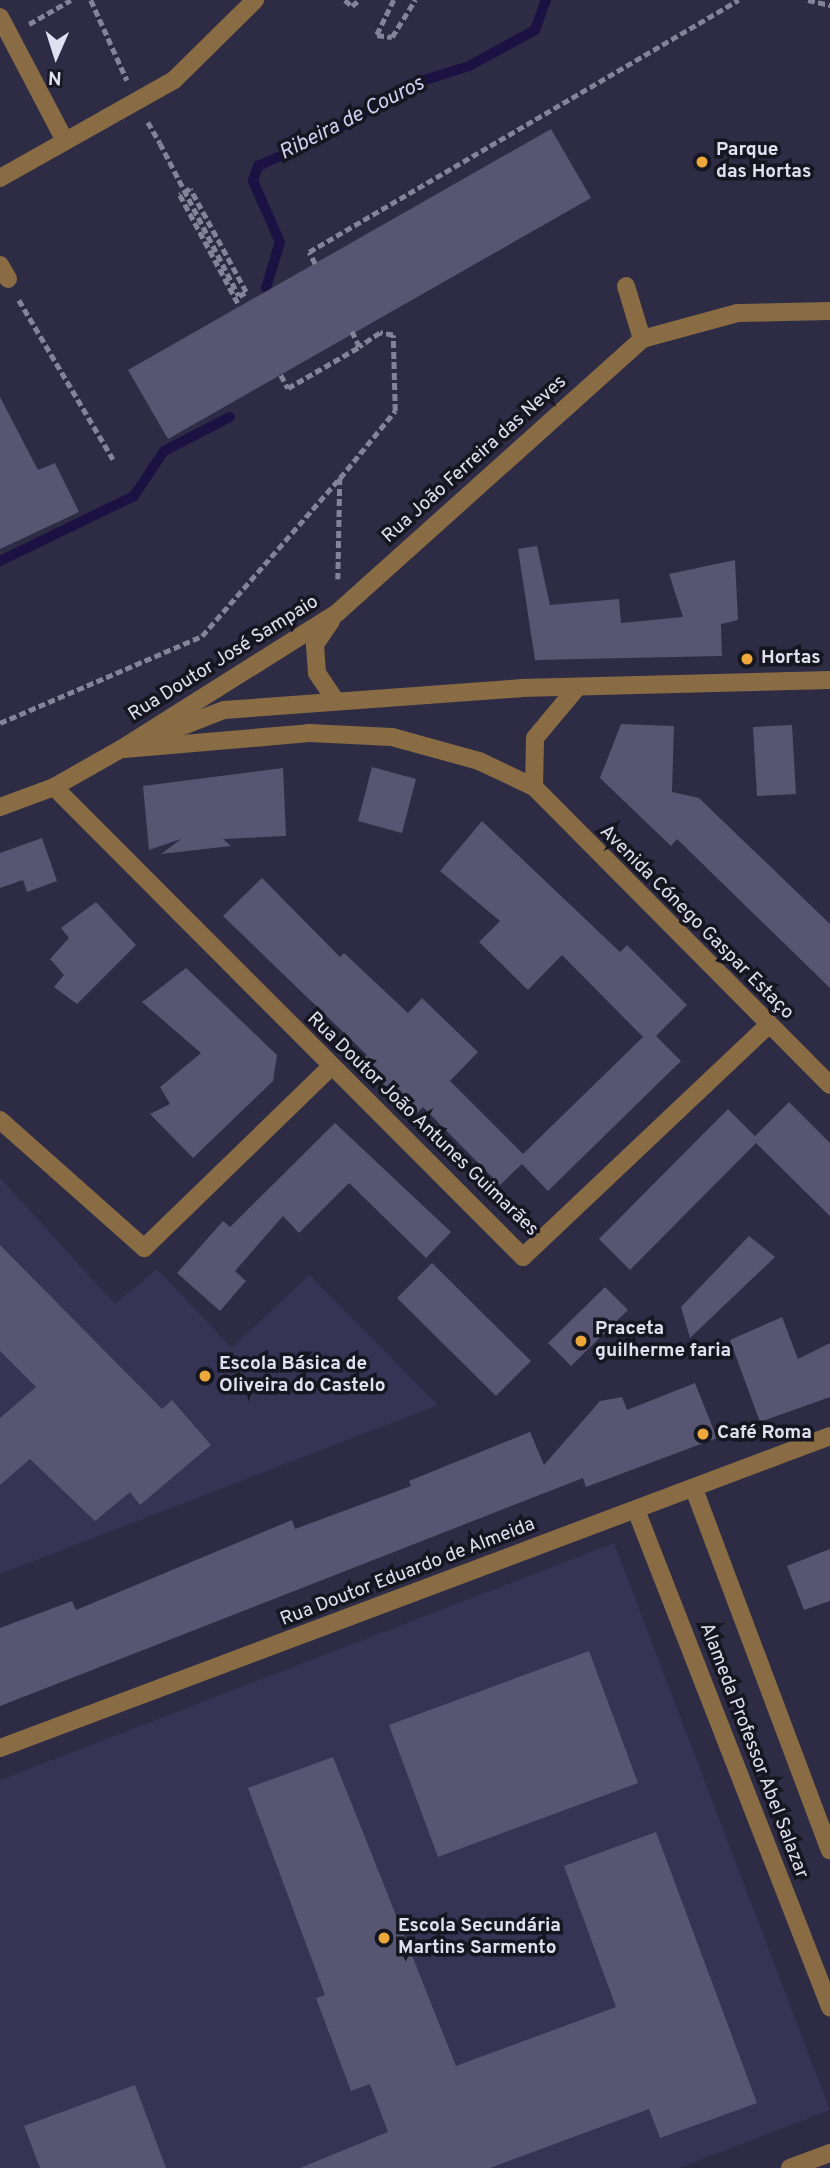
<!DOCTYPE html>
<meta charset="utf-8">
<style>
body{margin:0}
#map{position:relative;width:830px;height:2168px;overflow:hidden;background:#2e2b45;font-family:Overpass,sans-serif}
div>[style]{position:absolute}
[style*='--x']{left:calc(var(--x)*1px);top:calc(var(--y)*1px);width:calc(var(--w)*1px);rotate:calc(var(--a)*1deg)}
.built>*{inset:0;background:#363354}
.stream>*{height:10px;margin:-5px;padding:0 5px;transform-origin:5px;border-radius:5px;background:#1b1142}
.building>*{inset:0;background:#575572}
.path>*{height:4.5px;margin-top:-2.25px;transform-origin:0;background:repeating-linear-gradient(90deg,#858399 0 7px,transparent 0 10.5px)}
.minor>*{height:18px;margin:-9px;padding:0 9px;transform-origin:9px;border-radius:9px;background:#896c44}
.dots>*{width:19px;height:19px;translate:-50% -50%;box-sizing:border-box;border:4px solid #161621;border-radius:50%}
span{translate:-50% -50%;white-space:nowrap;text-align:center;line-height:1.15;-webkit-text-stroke:7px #161621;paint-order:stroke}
.poi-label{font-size:19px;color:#e0e0f1;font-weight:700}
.left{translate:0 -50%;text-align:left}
.street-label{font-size:19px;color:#e0e0f1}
.water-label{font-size:21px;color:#d1d0f2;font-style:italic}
.north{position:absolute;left:21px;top:21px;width:70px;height:70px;-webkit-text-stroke:5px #161621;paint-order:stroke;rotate:183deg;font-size:19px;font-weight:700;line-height:28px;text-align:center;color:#e0e0f1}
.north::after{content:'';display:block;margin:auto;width:24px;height:32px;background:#e0e0f1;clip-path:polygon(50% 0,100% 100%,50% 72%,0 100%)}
</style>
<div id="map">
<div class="built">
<div style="clip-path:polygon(0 1178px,115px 1304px,157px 1269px,232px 1348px,309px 1275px,438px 1405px,0 1574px)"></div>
<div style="clip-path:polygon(614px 1543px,830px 2110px,679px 2168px,0 2168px,0 1780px)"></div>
</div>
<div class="stream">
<div style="--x:266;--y:288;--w:48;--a:-73.1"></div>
<div style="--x:280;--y:242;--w:67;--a:-113.9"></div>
<div style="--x:253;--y:181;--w:16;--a:-72"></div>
<div style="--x:258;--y:166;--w:74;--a:-23.8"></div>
<div style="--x:326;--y:136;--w:97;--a:-31.6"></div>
<div style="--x:409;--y:85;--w:63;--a:-17.6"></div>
<div style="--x:469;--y:66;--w:75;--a:-28.6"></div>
<div style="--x:535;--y:30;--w:32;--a:-70"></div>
<div style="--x:0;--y:561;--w:149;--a:-25.9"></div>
<div style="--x:134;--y:496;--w:54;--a:-56.3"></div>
<div style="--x:164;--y:451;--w:74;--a:-27.3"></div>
</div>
<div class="building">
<div style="clip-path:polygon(551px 129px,591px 198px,168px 439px,128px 370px)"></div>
<div style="clip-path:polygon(0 397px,38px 470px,55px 463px,79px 512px,0 549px)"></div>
<div style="clip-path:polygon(537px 546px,550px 605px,619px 599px,621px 623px,683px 617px,669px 574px,735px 560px,738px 620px,721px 624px,722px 656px,535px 660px,518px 549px)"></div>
<div style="clip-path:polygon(621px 724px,674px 726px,672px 792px,699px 798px,830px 924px,830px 988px,677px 839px,671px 846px,600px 778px)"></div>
<div style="clip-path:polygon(792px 725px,796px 794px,757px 796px,753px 727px)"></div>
<div style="clip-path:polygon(372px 767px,416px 779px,402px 833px,358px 821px)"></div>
<div style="clip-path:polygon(283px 768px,286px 836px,223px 839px,231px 846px,161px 854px,181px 839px,149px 850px,143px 786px)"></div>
<div style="clip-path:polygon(482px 821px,620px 952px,627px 945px,687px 1005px,656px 1036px,681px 1061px,548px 1191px,522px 1164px,500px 1185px,423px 1107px,415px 1115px,360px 1061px,367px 1055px,223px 916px,262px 878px,340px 957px,344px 953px,408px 1013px,422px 998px,478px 1052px,450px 1081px,523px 1154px,643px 1037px,562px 955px,528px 990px,479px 942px,500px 921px,440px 871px)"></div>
<div style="clip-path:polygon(42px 838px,57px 881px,27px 892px,23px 880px,0 888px,0 853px)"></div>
<div style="clip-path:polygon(96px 902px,136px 945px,77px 1004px,54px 987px,64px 975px,50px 959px,69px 938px,61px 928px)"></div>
<div style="clip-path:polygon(186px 968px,277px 1055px,273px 1081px,193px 1158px,150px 1114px,170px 1104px,160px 1087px,201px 1053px,142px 1002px)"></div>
<div style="clip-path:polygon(789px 1102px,830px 1143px,830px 1216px,756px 1143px,630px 1270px,599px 1239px,728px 1109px,755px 1136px)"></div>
<div style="clip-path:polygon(335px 1123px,451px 1232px,426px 1258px,349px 1183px,299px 1233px,283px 1216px,235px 1271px,246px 1281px,220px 1311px,177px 1273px,223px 1221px,230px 1227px)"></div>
<div style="clip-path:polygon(749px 1236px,775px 1257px,690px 1338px,681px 1307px)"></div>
<div style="clip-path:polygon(0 1245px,162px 1409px,172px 1400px,211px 1445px,140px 1505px,130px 1492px,95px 1521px,30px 1459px,0 1485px,0 1418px,36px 1387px,0 1351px)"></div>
<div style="clip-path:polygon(432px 1263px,531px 1361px,496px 1396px,397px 1298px)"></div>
<div style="clip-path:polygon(605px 1287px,628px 1310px,571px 1366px,548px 1343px)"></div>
<div style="clip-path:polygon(782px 1317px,798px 1359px,830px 1343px,830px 1397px,760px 1422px,730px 1340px)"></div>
<div style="clip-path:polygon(695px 1383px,717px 1438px,586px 1487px,583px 1478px,0 1706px,0 1628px,72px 1601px,76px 1610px,292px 1520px,295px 1529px,411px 1486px,409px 1481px,530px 1432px,544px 1465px,600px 1401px,622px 1397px,627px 1410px)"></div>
<div style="clip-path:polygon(830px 1549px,830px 1601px,804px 1610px,787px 1566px)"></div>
<div style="clip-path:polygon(589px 1651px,638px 1783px,438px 1857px,389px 1725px)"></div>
<div style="clip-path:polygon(333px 1757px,456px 2066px,616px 2007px,564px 1866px,656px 1832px,757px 2103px,660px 2138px,649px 2109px,490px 2168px,300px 2168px,388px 2132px,370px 2084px,351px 2091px,316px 1998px,325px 1995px,248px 1788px)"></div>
<div style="clip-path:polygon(135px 2085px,166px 2168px,40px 2168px,24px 2126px)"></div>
</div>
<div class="path">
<div style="--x:91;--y:0;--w:88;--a:65.8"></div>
<div style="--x:345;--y:0;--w:9;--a:41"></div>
<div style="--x:352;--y:6;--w:9;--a:-41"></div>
<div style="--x:394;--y:0;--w:39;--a:116"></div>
<div style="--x:377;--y:35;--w:15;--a:8"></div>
<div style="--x:392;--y:37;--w:44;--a:-58.1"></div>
<div style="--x:808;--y:0;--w:23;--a:13"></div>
<div style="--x:29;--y:24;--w:48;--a:-29.7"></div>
<div style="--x:148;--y:122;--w:24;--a:60"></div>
<div style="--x:160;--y:143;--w:172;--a:62.7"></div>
<div style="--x:239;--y:296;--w:8;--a:-30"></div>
<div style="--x:246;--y:292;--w:117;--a:-118.5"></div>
<div style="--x:190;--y:189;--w:12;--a:149"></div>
<div style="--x:180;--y:195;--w:125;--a:61.8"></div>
<div style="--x:315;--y:264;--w:13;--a:-117"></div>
<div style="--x:309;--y:252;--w:498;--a:-30.4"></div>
<div style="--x:19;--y:300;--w:185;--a:59.4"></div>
<div style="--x:281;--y:375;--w:15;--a:62"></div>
<div style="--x:288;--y:388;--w:82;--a:-30"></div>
<div style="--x:359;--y:347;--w:17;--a:-115"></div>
<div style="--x:340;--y:478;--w:87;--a:-50.6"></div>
<div style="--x:395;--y:411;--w:76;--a:-91.5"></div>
<div style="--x:393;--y:335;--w:13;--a:-171"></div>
<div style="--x:380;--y:333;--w:25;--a:146"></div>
<div style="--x:0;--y:723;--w:220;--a:-23.3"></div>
<div style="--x:202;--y:636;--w:210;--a:-48.9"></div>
<div style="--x:340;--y:478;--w:101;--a:91.1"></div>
</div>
<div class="minor">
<div style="--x:0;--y:17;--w:140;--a:62.3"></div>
<div style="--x:0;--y:178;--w:200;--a:-29.4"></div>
<div style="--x:174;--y:80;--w:114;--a:-44.6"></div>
<div style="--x:0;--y:265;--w:16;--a:60"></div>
<div style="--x:626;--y:286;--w:55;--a:73.2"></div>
<div style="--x:331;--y:621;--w:29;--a:124"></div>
<div style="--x:315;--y:645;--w:28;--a:86"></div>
<div style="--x:317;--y:673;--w:34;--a:56"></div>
<div style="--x:157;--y:736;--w:72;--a:-21.2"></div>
<div style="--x:224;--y:710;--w:298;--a:-4.2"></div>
<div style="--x:521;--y:688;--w:309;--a:-1.5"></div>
<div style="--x:124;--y:749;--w:186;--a:-4.9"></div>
<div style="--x:309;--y:733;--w:83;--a:2.8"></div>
<div style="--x:392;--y:737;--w:90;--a:15.4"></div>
<div style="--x:479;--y:761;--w:61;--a:25.3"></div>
<div style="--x:534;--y:787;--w:420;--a:45.2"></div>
<div style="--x:54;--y:787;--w:664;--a:45.06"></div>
<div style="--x:523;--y:1257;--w:337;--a:-43.4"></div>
<div style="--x:534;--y:787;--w:49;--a:-88.8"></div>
<div style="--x:535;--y:738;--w:62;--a:-50.2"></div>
<div style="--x:0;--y:807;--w:58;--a:-20.3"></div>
<div style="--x:54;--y:787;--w:77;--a:-29.6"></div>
<div style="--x:121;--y:749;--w:255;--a:-32.2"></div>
<div style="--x:337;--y:613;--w:410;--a:-41.9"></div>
<div style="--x:642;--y:339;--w:99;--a:-15.2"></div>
<div style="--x:738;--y:313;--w:92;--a:-1.2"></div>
<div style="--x:0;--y:1120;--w:193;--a:41.6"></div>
<div style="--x:144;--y:1248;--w:260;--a:-44.1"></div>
<div style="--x:694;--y:1489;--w:386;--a:69.4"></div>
<div style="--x:636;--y:1510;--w:534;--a:68.68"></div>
<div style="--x:0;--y:1748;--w:887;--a:-20.6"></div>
<div style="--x:790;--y:2168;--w:43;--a:-20.6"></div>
</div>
<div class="dots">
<div style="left:702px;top:162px;background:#eda83b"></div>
<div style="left:747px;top:659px;background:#eda83b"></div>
<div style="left:581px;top:1341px;background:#eda83b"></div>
<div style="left:205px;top:1376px;background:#eda83b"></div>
<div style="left:703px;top:1434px;background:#eda83b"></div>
<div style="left:384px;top:1938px;background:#eda83b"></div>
</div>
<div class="poi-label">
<span class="left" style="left:716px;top:162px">Parque<br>das Hortas</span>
<span class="left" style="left:761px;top:659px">Hortas</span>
<span class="left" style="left:595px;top:1341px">Praceta<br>guilherme faria</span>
<span class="left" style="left:219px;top:1376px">Escola Básica de<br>Oliveira do Castelo</span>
<span class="left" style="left:717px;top:1434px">Café Roma</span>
<span class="left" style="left:398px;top:1938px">Escola Secundária<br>Martins Sarmento</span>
</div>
<div class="street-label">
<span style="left:475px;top:460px;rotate:-42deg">Rua João Ferreira das Neves</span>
<span style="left:224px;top:659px;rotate:-32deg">Rua Doutor José Sampaio</span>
<span style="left:696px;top:923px;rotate:45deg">Avenida Cónego Gaspar Estaço</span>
<span style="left:422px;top:1125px;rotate:44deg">Rua Doutor João Antunes Guimarães</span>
<span style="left:408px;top:1573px;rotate:-21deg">Rua Doutor Eduardo de Almeida</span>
<span style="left:753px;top:1751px;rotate:69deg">Alameda Professor Abel Salazar</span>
</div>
<div class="water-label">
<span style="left:352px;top:119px;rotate:-27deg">Ribeira de Couros</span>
</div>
<div class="north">N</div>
</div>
